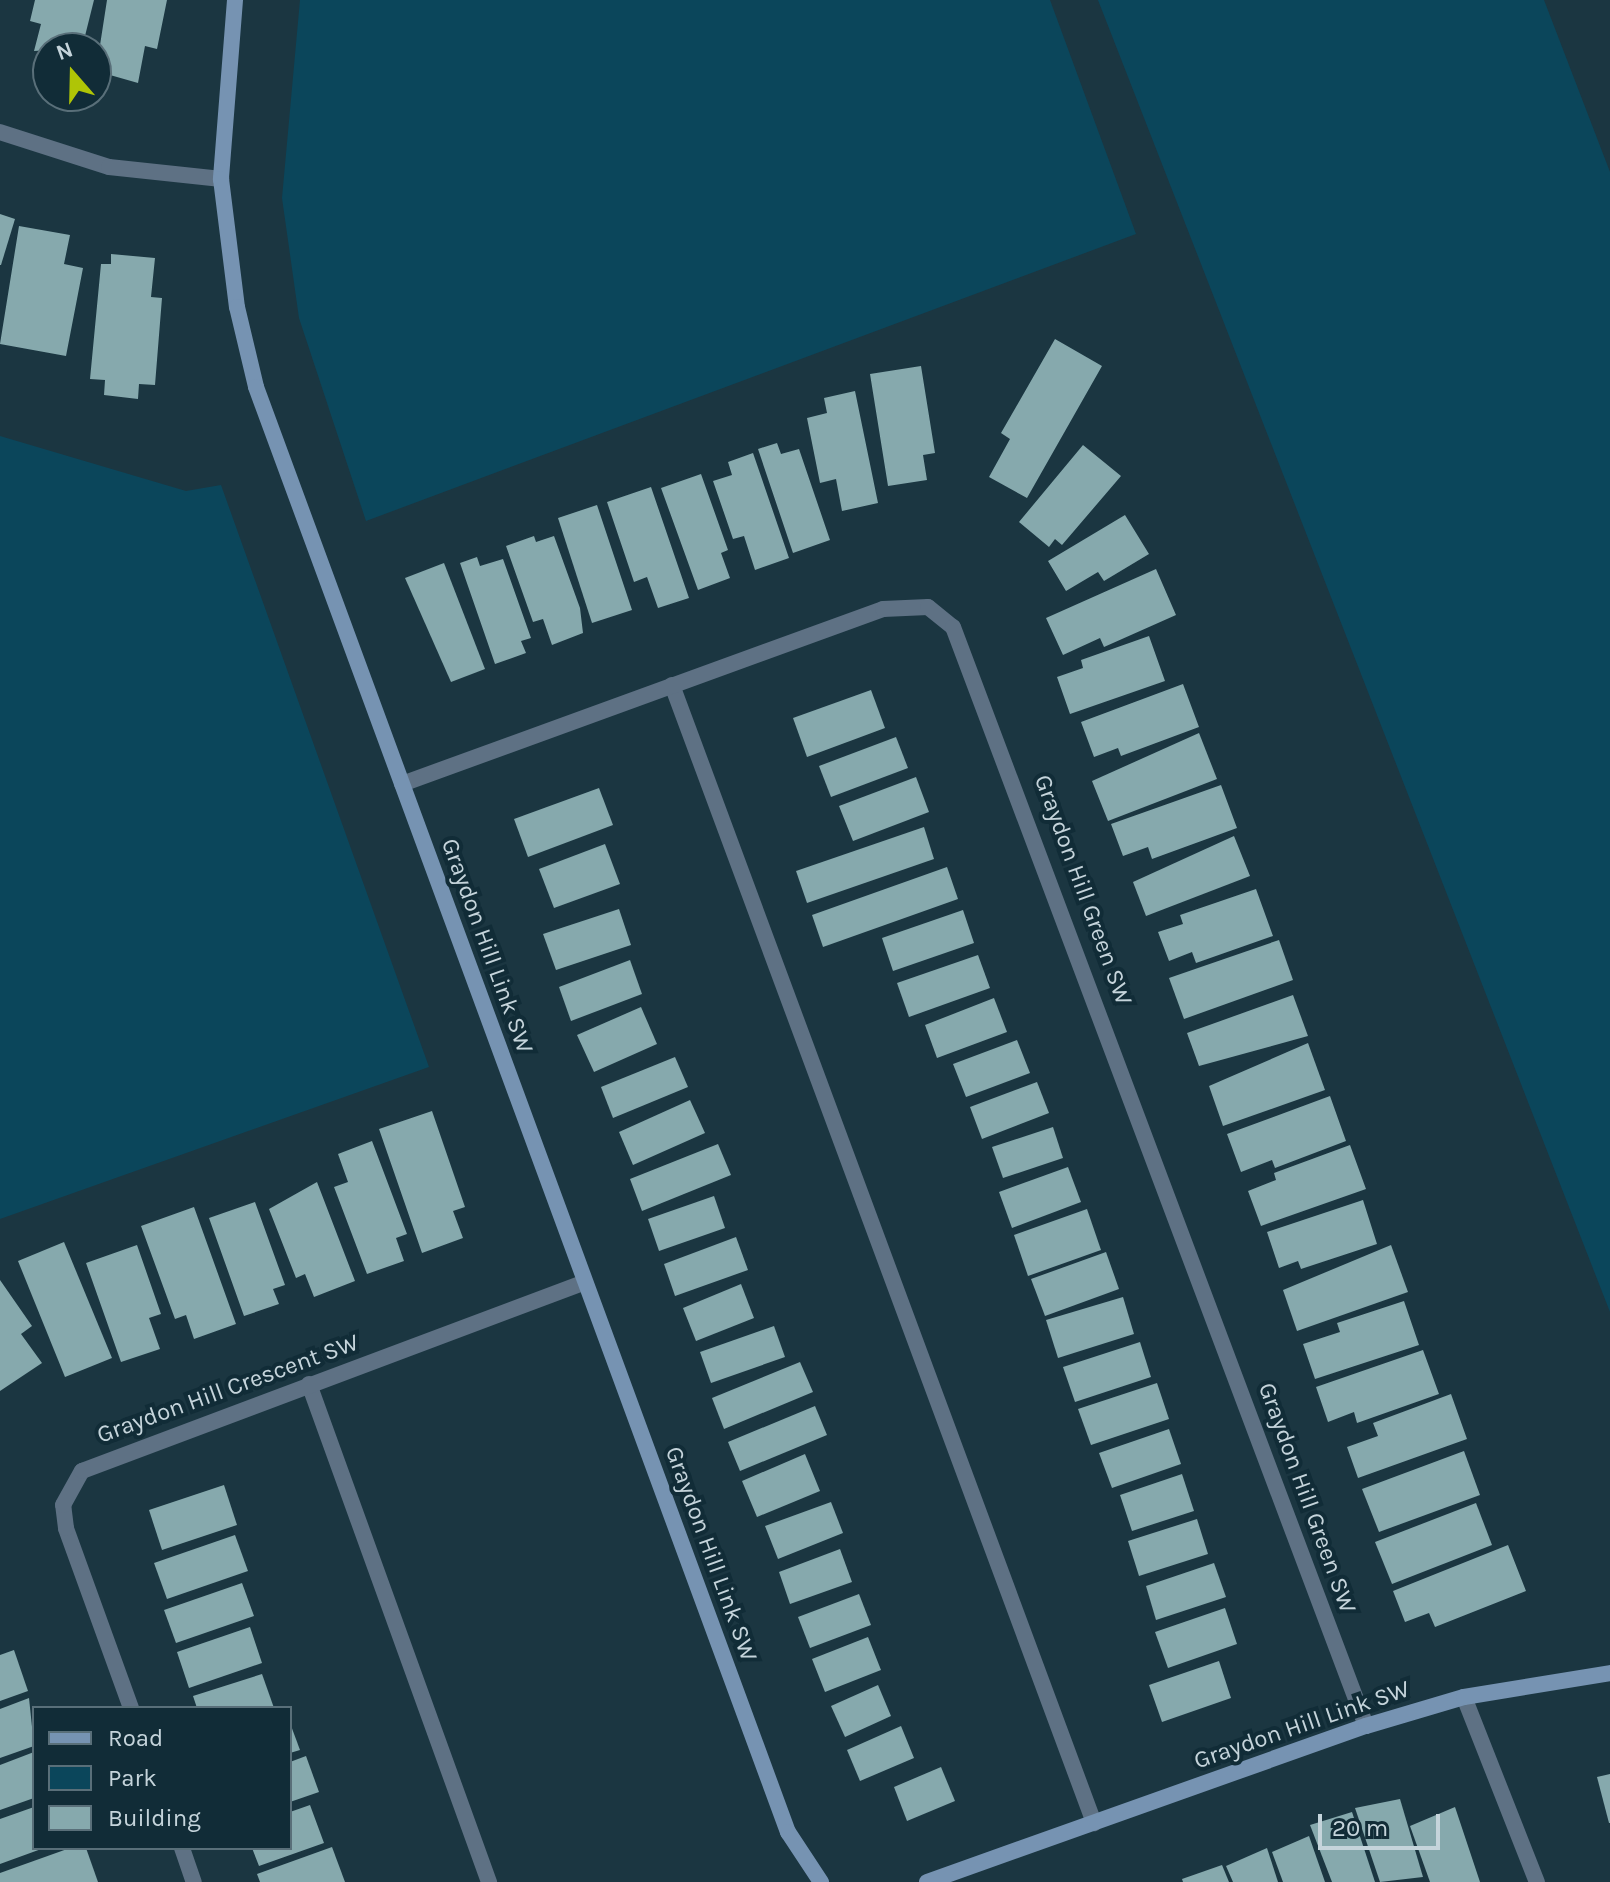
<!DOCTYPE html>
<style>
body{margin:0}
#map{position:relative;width:1610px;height:1882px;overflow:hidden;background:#1b3641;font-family:Karla,sans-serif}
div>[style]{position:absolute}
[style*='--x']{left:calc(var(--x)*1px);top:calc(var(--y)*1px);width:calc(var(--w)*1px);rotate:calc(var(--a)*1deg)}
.green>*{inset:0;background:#0b465b}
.building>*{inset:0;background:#86a9ad}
.lane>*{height:16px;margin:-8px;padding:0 8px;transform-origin:8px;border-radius:8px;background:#5e7184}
.street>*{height:16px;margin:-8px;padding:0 8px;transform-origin:8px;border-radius:8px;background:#5e7184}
.secondary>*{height:16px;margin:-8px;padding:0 8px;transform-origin:8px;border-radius:8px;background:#7693b2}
span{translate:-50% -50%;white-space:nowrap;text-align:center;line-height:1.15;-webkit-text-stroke:8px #112c37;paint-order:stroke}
.street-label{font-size:24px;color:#c5d4db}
.legend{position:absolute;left:32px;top:1706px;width:260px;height:144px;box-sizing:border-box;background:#112c37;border:2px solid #596f79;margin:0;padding:10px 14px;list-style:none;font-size:24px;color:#c5d4db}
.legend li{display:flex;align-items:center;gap:16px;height:40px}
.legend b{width:40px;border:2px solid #596f79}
.north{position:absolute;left:32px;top:32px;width:80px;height:80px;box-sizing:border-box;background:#112c37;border:2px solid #596f79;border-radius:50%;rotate:340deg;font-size:22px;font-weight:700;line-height:32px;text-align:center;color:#c5d4db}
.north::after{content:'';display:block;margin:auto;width:28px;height:36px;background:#afc506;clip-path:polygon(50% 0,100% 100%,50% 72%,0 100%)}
.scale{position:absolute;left:1318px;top:1814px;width:122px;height:36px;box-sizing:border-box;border:4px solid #c5d4db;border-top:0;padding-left:10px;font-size:24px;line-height:28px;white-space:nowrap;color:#c5d4db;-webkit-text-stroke:6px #112c37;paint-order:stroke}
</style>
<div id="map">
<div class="green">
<div style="clip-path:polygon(300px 0,1050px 0,1136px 234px,366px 521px,299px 318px,282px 198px)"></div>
<div style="clip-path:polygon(1098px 0,1544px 0,1610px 172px,1610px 1312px)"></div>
<div style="clip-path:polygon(0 436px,186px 491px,221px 485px,429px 1067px,0 1219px)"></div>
</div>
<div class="building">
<div style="clip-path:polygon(35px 0,94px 0,82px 48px,34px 51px,41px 24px,30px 21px)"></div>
<div style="clip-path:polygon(107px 0,167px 0,157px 49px,145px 46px,138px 83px,96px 71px)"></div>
<div style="clip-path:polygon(0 214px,15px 219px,1px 265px,0 265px)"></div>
<div style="clip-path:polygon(19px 226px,70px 235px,64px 264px,83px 268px,66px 356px,0 344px)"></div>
<div style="clip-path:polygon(111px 254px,155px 258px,151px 297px,162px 298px,155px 385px,139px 384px,138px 399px,104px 395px,105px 380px,90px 379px,101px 264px,111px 264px)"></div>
<div style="clip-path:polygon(1055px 339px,1102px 366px,1027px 498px,989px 477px,1010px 439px,1001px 433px)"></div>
<div style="clip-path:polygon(921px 366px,935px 453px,923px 455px,927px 480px,888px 486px,870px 374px)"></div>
<div style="clip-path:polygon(855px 391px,878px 503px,842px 511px,836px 479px,820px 483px,807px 418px,827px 413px,824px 398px)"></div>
<div style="clip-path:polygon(777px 443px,781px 454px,799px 449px,830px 540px,793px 553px,758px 449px)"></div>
<div style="clip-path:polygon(1083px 445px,1121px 476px,1062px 545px,1055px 539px,1049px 547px,1019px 522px)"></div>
<div style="clip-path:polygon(753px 453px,789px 558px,755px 570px,744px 536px,733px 539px,713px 481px,732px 475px,728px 462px)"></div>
<div style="clip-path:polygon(701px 474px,728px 550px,721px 553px,730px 578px,698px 590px,661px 488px)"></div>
<div style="clip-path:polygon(651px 487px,689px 598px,658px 608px,647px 577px,634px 582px,607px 502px)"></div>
<div style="clip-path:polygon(597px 505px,632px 610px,592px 623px,558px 518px)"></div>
<div style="clip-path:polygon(1125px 515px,1149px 554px,1104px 581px,1098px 572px,1066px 591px,1048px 561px)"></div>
<div style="clip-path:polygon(534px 536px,536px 542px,554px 536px,580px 608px,583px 633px,552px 645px,543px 619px,533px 622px,506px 546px)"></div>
<div style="clip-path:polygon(477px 557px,480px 566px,503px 559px,531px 638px,521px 641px,526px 653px,495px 664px,460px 563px)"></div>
<div style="clip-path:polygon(444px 563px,485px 669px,451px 682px,405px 578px)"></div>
<div style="clip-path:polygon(1156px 569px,1176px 615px,1104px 647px,1100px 638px,1063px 655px,1046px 618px)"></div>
<div style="clip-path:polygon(1149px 636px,1165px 681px,1070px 714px,1057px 677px,1083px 668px,1081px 660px)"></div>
<div style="clip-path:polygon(1183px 684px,1199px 727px,1121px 756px,1118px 748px,1094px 757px,1081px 722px)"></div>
<div style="clip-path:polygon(871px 690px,885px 728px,807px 757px,793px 718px)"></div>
<div style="clip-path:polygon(1199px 733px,1217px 779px,1108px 821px,1092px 781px)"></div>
<div style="clip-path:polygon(896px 737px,908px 768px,831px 797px,819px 766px)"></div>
<div style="clip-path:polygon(916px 777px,929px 812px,853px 841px,839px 806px)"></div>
<div style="clip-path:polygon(1221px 785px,1237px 828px,1152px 859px,1148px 847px,1123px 856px,1111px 824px)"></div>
<div style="clip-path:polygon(599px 788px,613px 825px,528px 857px,514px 819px)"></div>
<div style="clip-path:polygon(924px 827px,934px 859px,807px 903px,796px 871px)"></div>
<div style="clip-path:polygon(1234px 836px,1250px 876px,1146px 916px,1133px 882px)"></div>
<div style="clip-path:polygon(605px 844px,620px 884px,554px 908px,539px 869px)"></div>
<div style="clip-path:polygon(947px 867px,958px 899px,823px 947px,812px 915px)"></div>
<div style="clip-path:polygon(1256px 889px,1273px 936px,1196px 963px,1192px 952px,1169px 961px,1158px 932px,1183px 924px,1180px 915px)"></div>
<div style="clip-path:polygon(619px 909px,631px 945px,556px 970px,543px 934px)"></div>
<div style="clip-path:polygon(963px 910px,974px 943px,893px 971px,882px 938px)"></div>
<div style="clip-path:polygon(1279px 940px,1293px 980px,1184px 1019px,1169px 978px)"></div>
<div style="clip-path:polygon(978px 955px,990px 988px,909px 1017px,897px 983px)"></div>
<div style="clip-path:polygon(630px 960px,642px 994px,571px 1021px,559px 987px)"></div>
<div style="clip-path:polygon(1293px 995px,1308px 1036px,1199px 1066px,1187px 1033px)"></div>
<div style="clip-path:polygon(994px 998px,1007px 1032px,937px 1058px,925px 1025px)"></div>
<div style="clip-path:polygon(641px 1007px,657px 1044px,594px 1072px,577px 1035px)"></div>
<div style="clip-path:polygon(1017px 1040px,1030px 1073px,966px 1097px,953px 1064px)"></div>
<div style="clip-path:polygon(1308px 1043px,1325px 1090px,1223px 1126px,1209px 1086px)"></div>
<div style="clip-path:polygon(675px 1057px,688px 1087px,613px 1118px,601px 1087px)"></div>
<div style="clip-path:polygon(1037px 1082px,1049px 1113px,982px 1139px,970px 1107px)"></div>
<div style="clip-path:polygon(1330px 1096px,1346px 1141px,1275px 1168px,1272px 1160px,1241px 1172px,1227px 1134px)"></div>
<div style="clip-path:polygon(690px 1100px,705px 1133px,633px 1165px,619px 1132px)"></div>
<div style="clip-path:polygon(432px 1111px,465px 1207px,453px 1211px,463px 1238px,422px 1253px,379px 1129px)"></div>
<div style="clip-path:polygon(1053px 1127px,1063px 1158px,1003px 1178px,992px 1147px)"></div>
<div style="clip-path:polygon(372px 1141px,407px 1234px,396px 1238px,404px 1261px,367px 1274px,334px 1187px,348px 1182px,338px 1154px)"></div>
<div style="clip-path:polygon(718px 1144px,731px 1175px,642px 1211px,630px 1179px)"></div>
<div style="clip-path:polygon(1350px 1145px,1366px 1189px,1261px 1226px,1248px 1191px,1276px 1180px,1274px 1173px)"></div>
<div style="clip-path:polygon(1068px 1167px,1081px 1202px,1012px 1228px,999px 1192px)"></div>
<div style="clip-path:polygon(317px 1182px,355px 1281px,314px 1297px,305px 1274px,296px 1278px,269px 1209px)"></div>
<div style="clip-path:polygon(714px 1196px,725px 1228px,659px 1251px,648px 1219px)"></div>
<div style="clip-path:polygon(1363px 1200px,1377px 1244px,1301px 1269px,1298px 1261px,1279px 1268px,1267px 1232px)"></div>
<div style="clip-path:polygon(255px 1202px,285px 1285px,273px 1289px,279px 1304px,244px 1316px,209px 1218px)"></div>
<div style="clip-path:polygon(194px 1207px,236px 1324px,194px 1339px,186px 1315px,175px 1319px,141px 1226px)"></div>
<div style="clip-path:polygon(1087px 1209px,1101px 1250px,1028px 1276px,1014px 1235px)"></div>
<div style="clip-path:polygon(736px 1237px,748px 1270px,675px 1296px,664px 1264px)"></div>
<div style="clip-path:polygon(64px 1242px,112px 1358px,65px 1377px,18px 1261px)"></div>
<div style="clip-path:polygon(137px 1245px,161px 1314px,149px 1318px,160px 1349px,121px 1362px,86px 1263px)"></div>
<div style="clip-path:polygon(1391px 1245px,1408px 1292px,1297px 1331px,1283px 1290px)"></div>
<div style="clip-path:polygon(1106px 1252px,1119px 1289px,1045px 1316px,1031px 1279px)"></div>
<div style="clip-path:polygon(0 1280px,32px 1326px,21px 1334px,42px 1363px,0 1391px)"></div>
<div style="clip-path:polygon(741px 1284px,754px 1318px,696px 1341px,683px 1308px)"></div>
<div style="clip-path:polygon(1123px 1297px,1134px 1334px,1058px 1358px,1046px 1320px)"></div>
<div style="clip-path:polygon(1404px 1301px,1419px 1345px,1315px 1379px,1303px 1344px,1340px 1332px,1337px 1323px)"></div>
<div style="clip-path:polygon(774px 1326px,785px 1357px,711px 1383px,700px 1352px)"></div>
<div style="clip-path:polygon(1140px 1342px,1151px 1377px,1075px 1402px,1063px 1367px)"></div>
<div style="clip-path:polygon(1423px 1350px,1439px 1394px,1357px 1423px,1354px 1412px,1328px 1422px,1316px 1387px)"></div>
<div style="clip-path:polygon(800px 1362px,813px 1392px,724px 1429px,712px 1398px)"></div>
<div style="clip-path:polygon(1157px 1383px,1169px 1419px,1091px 1445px,1078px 1409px)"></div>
<div style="clip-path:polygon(1451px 1394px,1467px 1439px,1358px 1478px,1347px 1447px,1378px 1436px,1373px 1423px)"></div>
<div style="clip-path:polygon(815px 1406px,827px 1435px,740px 1471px,728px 1442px)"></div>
<div style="clip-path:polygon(1169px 1429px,1181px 1464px,1112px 1488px,1099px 1453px)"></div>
<div style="clip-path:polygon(1464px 1451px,1480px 1495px,1379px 1532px,1362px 1489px)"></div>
<div style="clip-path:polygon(805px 1454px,820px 1491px,757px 1517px,742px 1481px)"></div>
<div style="clip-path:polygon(1182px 1474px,1194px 1511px,1132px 1531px,1120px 1495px)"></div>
<div style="clip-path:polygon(224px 1485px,237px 1525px,162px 1550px,149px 1510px)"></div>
<div style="clip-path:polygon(831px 1502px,843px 1533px,778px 1559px,765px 1526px)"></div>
<div style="clip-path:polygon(1476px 1503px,1492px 1545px,1392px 1584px,1375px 1542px)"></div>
<div style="clip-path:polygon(1197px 1519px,1208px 1554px,1139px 1576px,1128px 1541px)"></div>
<div style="clip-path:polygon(235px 1535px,248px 1571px,167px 1599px,154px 1563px)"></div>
<div style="clip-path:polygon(1508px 1545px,1526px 1591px,1435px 1627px,1429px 1613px,1405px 1622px,1393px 1591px)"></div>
<div style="clip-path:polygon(840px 1549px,852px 1582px,790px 1604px,779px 1572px)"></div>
<div style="clip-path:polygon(1214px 1563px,1226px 1597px,1156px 1620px,1146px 1586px)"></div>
<div style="clip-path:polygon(242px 1583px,254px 1616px,176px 1643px,164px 1610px)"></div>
<div style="clip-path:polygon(859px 1594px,871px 1625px,810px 1648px,798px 1617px)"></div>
<div style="clip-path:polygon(1225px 1608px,1237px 1644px,1168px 1668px,1155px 1632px)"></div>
<div style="clip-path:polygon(250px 1627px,262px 1663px,189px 1688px,177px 1652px)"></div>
<div style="clip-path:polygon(868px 1637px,881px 1670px,825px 1692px,812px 1659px)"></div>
<div style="clip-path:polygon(14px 1650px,28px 1691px,0 1701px,0 1655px)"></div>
<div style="clip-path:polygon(1219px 1661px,1231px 1698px,1162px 1722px,1149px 1685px)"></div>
<div style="clip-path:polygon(262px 1674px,274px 1708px,197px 1708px,193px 1696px)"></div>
<div style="clip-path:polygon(878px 1685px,891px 1716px,845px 1737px,831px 1706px)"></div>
<div style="clip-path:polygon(29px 1698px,34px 1746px,0 1758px,0 1709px)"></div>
<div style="clip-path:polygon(290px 1723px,300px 1750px,290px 1753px)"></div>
<div style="clip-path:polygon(901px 1726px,914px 1758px,860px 1781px,847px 1750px)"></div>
<div style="clip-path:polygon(34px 1752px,34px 1798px,0 1810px,0 1765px)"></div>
<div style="clip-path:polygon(306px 1756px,319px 1792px,290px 1802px,290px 1762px)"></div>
<div style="clip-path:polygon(941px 1767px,955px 1801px,907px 1821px,894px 1787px)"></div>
<div style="clip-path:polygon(1610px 1774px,1610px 1823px,1609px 1823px,1597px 1777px)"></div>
<div style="clip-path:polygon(1400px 1799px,1423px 1877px,1380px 1882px,1355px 1808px)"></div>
<div style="clip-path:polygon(310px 1805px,324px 1843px,259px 1866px,252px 1848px,290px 1848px,290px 1812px)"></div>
<div style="clip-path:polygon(34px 1807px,34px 1848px,44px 1848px,0 1864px,0 1819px)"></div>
<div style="clip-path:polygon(1455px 1807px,1480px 1882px,1430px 1882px,1410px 1826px)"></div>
<div style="clip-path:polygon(1352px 1812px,1375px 1882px,1332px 1882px,1310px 1825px)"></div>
<div style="clip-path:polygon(1309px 1836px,1325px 1882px,1283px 1882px,1272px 1852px)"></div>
<div style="clip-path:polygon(332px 1847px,345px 1882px,260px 1882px,257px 1874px)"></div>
<div style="clip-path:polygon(70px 1848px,86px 1848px,98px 1882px,0 1882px,0 1873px)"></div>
<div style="clip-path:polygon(1267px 1848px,1278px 1882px,1233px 1882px,1226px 1866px)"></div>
<div style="clip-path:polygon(1222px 1865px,1229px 1882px,1183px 1882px,1182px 1879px)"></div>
</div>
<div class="lane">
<div style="--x:672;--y:685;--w:1214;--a:69.65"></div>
<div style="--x:309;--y:1384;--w:530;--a:70.13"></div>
</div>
<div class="street">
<div style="--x:0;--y:132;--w:114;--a:17.8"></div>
<div style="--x:109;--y:167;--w:113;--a:6.1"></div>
<div style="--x:402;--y:784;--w:512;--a:-19.99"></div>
<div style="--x:883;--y:609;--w:45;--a:-2.5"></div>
<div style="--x:928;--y:607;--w:32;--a:39"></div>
<div style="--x:953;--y:627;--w:1174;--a:69.4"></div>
<div style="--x:1464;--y:1697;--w:199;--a:68.5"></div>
<div style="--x:131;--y:1708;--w:191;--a:-109.9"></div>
<div style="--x:66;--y:1528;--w:23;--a:-97"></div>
<div style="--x:63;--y:1505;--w:39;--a:-61"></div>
<div style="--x:82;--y:1471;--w:537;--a:-20.59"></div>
<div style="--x:182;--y:1848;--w:36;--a:71"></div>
</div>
<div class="secondary">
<div style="--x:235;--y:0;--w:180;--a:94.5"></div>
<div style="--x:221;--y:179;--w:129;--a:82.9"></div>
<div style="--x:237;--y:307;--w:82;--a:76.6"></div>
<div style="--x:256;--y:387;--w:1540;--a:69.79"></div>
<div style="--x:788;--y:1832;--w:60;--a:56.6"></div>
<div style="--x:927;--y:1882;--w:466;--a:-19.6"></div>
<div style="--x:1366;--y:1726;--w:102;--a:-16.5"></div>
<div style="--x:1464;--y:1697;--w:148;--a:-9.3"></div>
</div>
<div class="street-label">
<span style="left:1083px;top:890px;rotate:70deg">Graydon Hill Green SW</span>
<span style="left:487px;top:946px;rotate:70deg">Graydon Hill Link SW</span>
<span style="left:228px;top:1389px;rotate:-20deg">Graydon Hill Crescent SW</span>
<span style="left:1307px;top:1498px;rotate:70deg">Graydon Hill Green SW</span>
<span style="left:711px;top:1554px;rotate:70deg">Graydon Hill Link SW</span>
<span style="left:1302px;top:1725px;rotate:-19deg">Graydon Hill Link SW</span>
</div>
<ul class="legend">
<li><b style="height:10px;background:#7693b2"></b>Road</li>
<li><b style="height:22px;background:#0b465b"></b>Park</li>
<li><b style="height:22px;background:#86a9ad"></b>Building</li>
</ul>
<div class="north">N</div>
<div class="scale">20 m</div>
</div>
